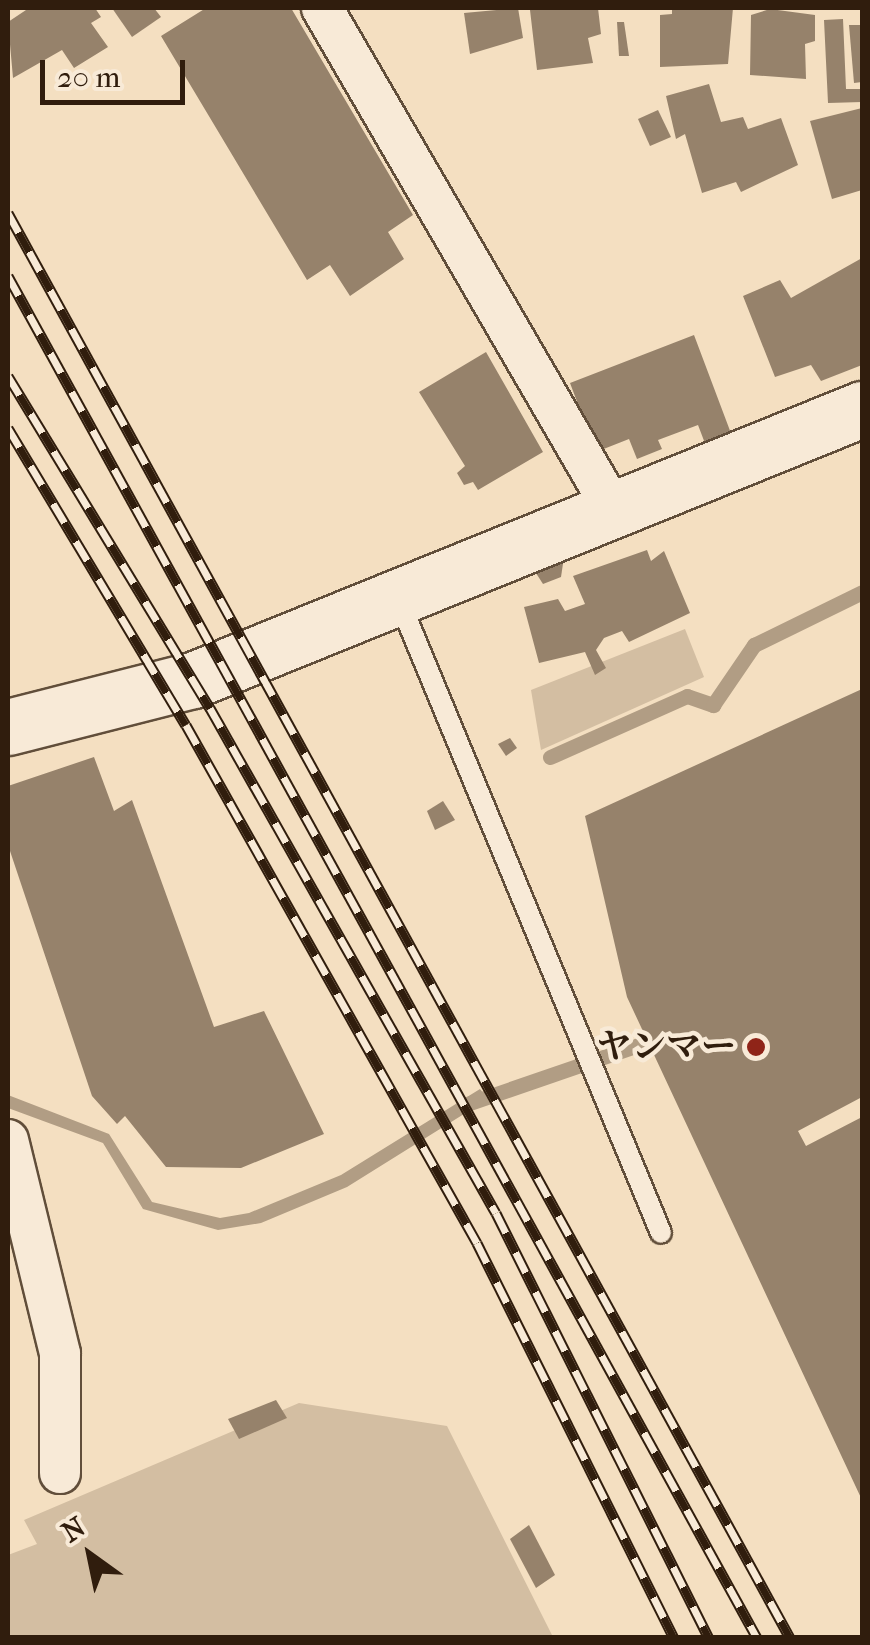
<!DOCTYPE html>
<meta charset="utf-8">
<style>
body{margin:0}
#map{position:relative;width:870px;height:1645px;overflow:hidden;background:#f4dfc1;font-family:"IM FELL French Canon","Noto Serif JP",serif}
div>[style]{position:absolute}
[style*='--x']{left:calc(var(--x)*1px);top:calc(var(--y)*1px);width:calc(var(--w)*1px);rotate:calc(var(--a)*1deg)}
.green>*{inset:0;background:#d3bea2}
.water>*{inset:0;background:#b19d84}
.stream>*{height:15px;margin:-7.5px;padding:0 7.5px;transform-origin:7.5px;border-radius:7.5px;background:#b19d84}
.building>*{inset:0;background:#96826b}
.roads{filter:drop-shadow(2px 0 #614e3a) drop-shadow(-2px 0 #614e3a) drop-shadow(0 2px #614e3a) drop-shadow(0 -2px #614e3a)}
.lane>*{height:20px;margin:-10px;padding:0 10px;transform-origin:10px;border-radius:10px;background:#f8ead7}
.street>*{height:40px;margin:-20px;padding:0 20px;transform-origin:20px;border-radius:20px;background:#f8ead7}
.secondary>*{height:55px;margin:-27.5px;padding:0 27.5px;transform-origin:27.5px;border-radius:27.5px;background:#f8ead7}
.rail>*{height:11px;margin-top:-5.5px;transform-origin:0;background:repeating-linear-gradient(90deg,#f8ead7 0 22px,#301d0d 0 44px);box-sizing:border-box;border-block:2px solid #301d0d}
.dots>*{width:28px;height:28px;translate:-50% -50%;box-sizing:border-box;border:5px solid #f8ead7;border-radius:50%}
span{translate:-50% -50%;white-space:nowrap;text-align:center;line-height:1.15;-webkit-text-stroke:9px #f8ead7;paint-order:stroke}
.poi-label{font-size:35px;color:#301d0d;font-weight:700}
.right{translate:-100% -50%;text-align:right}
.frame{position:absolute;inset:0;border:10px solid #301d0d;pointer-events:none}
.north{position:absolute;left:40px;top:1505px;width:100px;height:100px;-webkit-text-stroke:8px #f8ead7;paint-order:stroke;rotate:327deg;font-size:28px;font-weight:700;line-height:40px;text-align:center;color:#301d0d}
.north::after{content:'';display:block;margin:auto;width:35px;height:45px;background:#301d0d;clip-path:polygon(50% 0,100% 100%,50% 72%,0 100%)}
.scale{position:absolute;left:40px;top:60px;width:145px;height:45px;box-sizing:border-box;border:5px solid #301d0d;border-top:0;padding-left:12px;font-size:30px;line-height:35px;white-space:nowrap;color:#301d0d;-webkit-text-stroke:8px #f8ead7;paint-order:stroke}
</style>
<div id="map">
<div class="green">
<div style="clip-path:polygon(685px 629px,704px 677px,541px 750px,531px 690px)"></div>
<div style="clip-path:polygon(299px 1403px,447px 1426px,553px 1637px,8px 1638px,8px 1555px,37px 1544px,24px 1520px)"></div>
</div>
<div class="water">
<div style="clip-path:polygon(480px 1089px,488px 1099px,347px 1187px,261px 1223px,218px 1230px,143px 1209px,103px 1143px,8px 1108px,8px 1095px,109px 1134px,152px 1202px,220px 1218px,249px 1213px,341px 1175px)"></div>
</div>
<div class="stream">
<div style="--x:550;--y:757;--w:150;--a:-24"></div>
<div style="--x:687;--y:696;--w:28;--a:19"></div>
<div style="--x:713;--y:705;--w:73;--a:-55.7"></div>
<div style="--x:754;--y:645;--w:120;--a:-26.1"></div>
<div style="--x:467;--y:1104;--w:212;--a:-19"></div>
</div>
<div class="building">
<div style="clip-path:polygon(29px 8px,95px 8px,101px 17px,91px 23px,108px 47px,74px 68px,62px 50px,13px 78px,8px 22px)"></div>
<div style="clip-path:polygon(112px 8px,154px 8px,161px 17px,132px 37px)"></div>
<div style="clip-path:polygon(206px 8px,291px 8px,413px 215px,388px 232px,404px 259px,350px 296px,330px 265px,307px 280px,161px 36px)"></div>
<div style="clip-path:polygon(518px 8px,523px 38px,470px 54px,464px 13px)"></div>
<div style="clip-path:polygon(598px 8px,601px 34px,588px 38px,593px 63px,537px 70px,530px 10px)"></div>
<div style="clip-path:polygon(672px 8px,733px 8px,728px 64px,660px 67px,660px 15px,672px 14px)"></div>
<div style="clip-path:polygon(770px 9px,815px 15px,815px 41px,805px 44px,806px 79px,750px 75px,751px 15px)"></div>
<div style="clip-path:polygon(843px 19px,846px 89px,862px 89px,862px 102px,828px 103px,824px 20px)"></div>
<div style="clip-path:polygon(617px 22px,624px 22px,629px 56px,619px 56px)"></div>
<div style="clip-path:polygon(849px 25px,862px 25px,862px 82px,854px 83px)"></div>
<div style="clip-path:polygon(709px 84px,721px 122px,743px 117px,748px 129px,781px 118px,798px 165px,741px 192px,736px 182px,702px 193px,685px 134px,676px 139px,666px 96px)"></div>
<div style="clip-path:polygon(862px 108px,862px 190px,832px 199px,810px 121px)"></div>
<div style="clip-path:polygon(658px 110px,671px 137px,650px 146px,638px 119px)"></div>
<div style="clip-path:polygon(862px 258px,862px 365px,821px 381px,811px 365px,775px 377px,743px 296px,780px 280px,791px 298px)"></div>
<div style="clip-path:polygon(694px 335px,732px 436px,706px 446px,698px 425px,658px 440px,662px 449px,637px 459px,629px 439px,596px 452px,570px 383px)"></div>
<div style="clip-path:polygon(486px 352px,543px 452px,478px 490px,473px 482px,464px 485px,457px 473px,465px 466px,419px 392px)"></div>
<div style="clip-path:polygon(647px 550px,651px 561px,664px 551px,690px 613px,629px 642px,622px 631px,604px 638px,596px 650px,606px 668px,595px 675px,585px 652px,539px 663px,524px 607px,558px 599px,565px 611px,585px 604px,573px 576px)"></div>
<div style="clip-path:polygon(564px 557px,561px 577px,543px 584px,534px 570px)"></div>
<div style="clip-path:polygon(862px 689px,862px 1097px,798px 1131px,806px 1146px,862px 1117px,862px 1500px,627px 997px,585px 816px)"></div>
<div style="clip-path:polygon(510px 738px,517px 748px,506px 756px,498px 744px)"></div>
<div style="clip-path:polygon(94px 757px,114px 811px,132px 800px,214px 1027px,264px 1011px,324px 1134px,241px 1168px,166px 1167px,125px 1116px,117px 1124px,92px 1096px,8px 845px,8px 786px)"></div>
<div style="clip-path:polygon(443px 801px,455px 820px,435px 830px,427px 811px)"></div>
<div style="clip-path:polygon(276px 1400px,287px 1418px,239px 1439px,228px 1419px)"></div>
<div style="clip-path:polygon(529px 1525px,555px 1575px,536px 1588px,510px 1539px)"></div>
</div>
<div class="roads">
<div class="lane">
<div style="--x:398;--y:598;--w:687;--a:67.5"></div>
</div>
<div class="street">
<div style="--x:322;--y:8;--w:577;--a:59.84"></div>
<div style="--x:8;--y:1140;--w:220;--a:76.3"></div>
<div style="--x:60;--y:1354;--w:119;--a:90"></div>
</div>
<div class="secondary">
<div style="--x:8;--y:727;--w:191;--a:-14.3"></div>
<div style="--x:193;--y:680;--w:722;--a:-22.05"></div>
</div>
</div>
<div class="rail">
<div style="--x:8;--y:213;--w:1625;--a:61.24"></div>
<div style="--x:8;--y:276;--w:1554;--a:61.19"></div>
<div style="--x:8;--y:376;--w:389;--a:58.7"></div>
<div style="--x:210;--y:708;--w:580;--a:60.48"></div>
<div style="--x:496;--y:1213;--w:475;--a:63.4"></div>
<div style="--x:8;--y:428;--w:346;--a:59.1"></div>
<div style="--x:186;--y:725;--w:594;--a:60.67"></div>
<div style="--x:477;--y:1243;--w:441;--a:63.5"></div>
</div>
<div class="dots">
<div style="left:756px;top:1047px;background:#8f2418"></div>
</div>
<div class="poi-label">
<span class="right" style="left:736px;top:1047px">ヤンマー</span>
</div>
<div class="frame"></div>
<div class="north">N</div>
<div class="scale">20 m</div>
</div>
